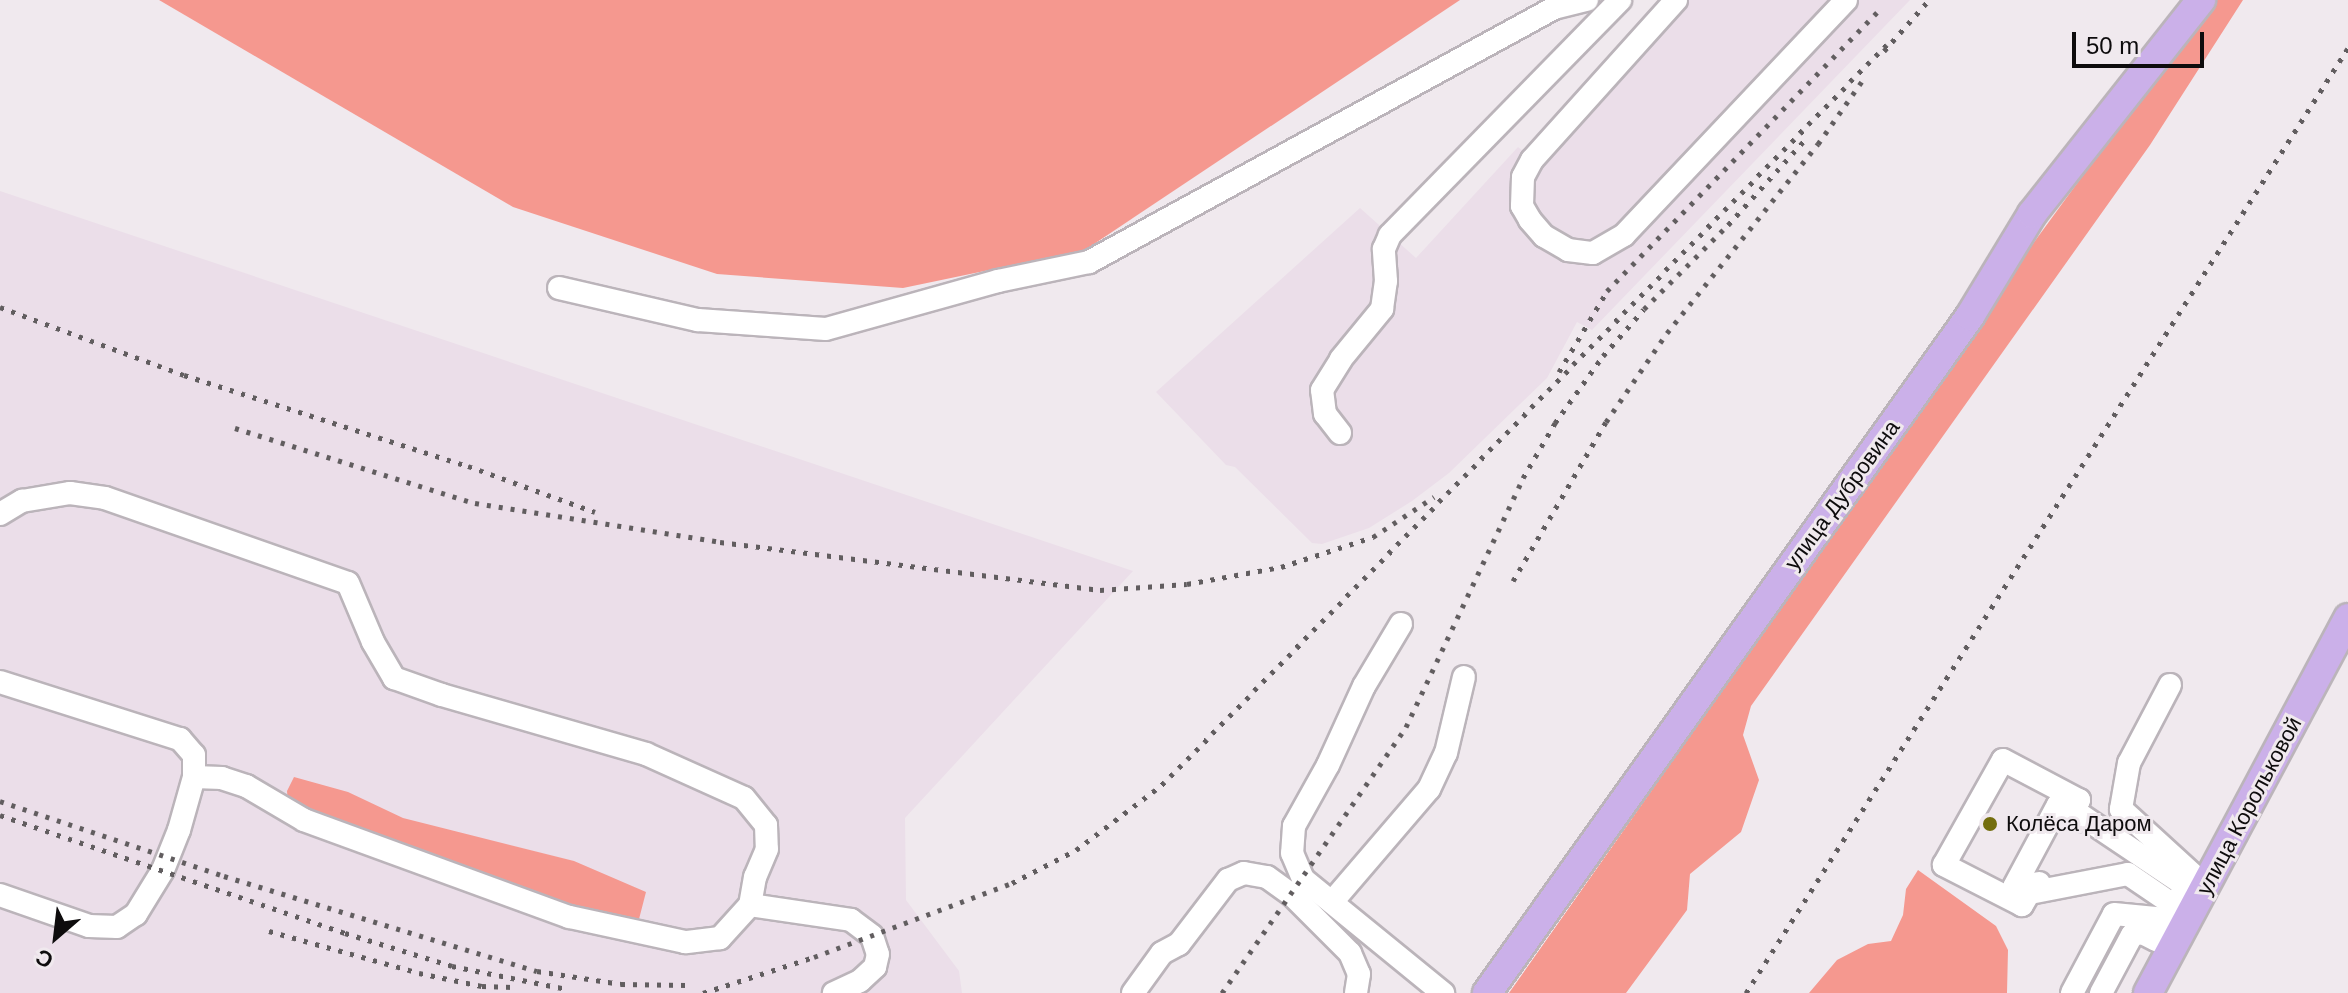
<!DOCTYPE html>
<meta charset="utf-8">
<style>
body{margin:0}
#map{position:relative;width:2348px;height:993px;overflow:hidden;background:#f0e9ee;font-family:Arial,sans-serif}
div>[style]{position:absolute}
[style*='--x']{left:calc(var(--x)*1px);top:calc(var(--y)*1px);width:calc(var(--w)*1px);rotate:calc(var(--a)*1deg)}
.built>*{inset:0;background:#ebdee9}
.forest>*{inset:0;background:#f5988f}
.roads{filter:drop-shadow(2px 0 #bbb4ba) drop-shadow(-2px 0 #bbb4ba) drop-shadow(0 2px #bbb4ba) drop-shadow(0 -2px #bbb4ba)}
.minor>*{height:22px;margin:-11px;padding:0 11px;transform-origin:11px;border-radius:11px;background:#fff}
.major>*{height:28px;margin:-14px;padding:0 14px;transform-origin:14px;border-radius:14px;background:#cbb0e9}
.rail>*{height:5px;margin-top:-2.5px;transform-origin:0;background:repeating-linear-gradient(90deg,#615d5f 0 4px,transparent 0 12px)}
.dots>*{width:22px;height:22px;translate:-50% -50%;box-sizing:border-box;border:4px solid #f0e9ee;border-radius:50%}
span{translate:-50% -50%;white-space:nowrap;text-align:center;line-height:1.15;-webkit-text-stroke:6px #f0e9ee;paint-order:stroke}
.street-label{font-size:22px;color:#0e0c0d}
.poi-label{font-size:22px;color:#0e0c0d}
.left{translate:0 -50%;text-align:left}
.north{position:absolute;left:16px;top:897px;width:80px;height:80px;-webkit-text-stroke:6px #f0e9ee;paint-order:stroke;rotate:208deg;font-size:22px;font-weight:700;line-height:32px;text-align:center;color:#0e0c0d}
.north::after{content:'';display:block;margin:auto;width:28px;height:36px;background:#0e0c0d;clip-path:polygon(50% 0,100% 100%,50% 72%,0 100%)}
.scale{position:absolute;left:2072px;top:32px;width:132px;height:36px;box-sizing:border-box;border:4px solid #0e0c0d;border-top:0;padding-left:10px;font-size:24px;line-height:28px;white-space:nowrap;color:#0e0c0d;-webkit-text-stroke:6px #f0e9ee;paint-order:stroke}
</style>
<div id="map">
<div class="built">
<div style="clip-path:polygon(1687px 0,1910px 0,1592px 330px,1577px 322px,1547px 378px,1449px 473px,1412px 501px,1369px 528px,1322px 544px,1312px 543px,1235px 467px,1226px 465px,1156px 392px,1360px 208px,1416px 258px,1518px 147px,1538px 164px)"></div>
<div style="clip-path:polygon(0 191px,1133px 571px,905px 818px,906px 900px,959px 971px,962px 993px,0 993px)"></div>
</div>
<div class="forest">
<div style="clip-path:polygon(159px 0,1460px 0,1085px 250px,903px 288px,717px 274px,513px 207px)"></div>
<div style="clip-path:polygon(2211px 0,2243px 0,2150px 145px,1751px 706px,1743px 735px,1759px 780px,1741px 832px,1690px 874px,1687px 910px,1626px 993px,1509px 993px,1772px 620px,1940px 371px)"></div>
<div style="clip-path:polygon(294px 777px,348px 792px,403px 818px,574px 861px,646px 892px,638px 923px,569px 909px,288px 804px,287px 791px)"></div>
<div style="clip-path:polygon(1918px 870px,1996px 926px,2008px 950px,2007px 993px,1809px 993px,1837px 960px,1868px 944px,1891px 941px,1903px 915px,1906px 889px)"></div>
</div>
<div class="roads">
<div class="minor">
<div style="--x:1676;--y:0;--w:215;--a:132"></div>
<div style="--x:1532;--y:160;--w:19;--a:118"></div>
<div style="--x:1523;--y:177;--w:29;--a:92"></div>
<div style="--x:1522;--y:206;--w:16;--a:60"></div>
<div style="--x:1530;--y:220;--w:21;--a:49"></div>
<div style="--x:1544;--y:236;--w:28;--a:30"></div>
<div style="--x:1568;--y:250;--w:25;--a:7"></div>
<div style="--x:1593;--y:253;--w:36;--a:-30"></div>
<div style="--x:1624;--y:235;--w:323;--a:-46.6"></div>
<div style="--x:559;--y:288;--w:143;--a:13"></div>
<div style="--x:698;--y:320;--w:128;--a:4"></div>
<div style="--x:826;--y:329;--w:179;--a:-15.6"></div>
<div style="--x:998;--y:281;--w:93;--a:-11.8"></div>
<div style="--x:1089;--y:262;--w:530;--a:-28.64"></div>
<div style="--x:1554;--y:8;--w:34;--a:-14"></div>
<div style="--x:1340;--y:433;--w:24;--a:-128"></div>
<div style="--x:1325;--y:414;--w:24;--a:-97"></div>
<div style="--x:1322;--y:390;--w:36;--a:-58"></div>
<div style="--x:1341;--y:359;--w:65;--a:-50.6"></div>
<div style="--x:1382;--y:309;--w:28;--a:-82"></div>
<div style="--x:1386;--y:281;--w:32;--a:-94"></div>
<div style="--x:1384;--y:249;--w:15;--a:-67"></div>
<div style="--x:1390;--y:235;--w:329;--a:-45.6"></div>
<div style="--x:0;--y:514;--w:26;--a:-31"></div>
<div style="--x:22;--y:501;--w:49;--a:-9.5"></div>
<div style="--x:70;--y:493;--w:35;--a:8"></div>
<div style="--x:105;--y:498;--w:257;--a:19.3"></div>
<div style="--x:348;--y:583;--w:64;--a:67"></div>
<div style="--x:373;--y:642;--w:42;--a:59.7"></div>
<div style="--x:394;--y:678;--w:51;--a:19.5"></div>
<div style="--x:442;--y:695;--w:212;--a:16.1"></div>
<div style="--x:646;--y:754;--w:107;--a:24.2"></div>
<div style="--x:744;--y:798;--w:35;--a:51"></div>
<div style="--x:766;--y:825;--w:24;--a:88"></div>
<div style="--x:767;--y:849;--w:30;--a:113"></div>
<div style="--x:755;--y:877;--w:28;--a:100"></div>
<div style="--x:750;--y:905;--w:45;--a:132.3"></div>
<div style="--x:720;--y:938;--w:35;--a:173"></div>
<div style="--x:685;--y:942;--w:119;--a:-167.8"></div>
<div style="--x:569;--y:917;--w:282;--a:-159.9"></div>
<div style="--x:304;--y:820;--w:67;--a:-149.6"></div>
<div style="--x:246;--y:786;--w:25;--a:-162"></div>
<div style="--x:222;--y:778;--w:28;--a:-178"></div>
<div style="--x:1401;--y:624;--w:72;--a:120.8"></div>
<div style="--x:1364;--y:686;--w:87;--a:114.5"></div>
<div style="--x:1328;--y:765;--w:70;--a:119.1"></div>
<div style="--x:1294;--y:826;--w:27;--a:94"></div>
<div style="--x:1292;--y:853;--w:28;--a:67"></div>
<div style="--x:1303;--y:879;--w:181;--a:39.2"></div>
<div style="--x:0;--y:682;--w:189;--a:17.6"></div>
<div style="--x:180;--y:739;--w:21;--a:49"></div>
<div style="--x:194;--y:755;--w:22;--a:90"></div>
<div style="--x:194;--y:777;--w:55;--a:105.8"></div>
<div style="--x:179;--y:830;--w:43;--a:111.8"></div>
<div style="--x:163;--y:870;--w:52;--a:121.5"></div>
<div style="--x:136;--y:914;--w:23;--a:146"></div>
<div style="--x:117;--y:927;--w:28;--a:-178"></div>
<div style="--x:89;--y:926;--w:94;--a:-160.8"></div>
<div style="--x:2170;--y:685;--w:88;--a:117.7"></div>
<div style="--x:2129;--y:763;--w:47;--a:99.9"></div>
<div style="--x:2121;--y:809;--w:107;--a:42.3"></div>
<div style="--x:2003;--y:760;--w:86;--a:27.8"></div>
<div style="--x:2079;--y:800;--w:12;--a:121"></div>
<div style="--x:2073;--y:810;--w:136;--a:33.9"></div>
<div style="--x:2186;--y:886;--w:23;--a:119"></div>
<div style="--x:2175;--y:906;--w:57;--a:-145.8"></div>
<div style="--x:2128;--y:874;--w:101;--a:169.1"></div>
<div style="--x:2029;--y:893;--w:14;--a:120"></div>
<div style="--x:2022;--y:905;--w:88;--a:-152.9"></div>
<div style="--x:1944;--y:865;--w:120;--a:-60.7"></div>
<div style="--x:2039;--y:883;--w:25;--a:171"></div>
<div style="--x:2014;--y:887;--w:93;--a:-61.8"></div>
<div style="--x:2058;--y:805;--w:26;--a:36"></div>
<div style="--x:1332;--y:902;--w:149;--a:-49.4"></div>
<div style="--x:1429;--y:789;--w:40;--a:-65"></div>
<div style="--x:1446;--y:753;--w:78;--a:-76.7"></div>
<div style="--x:750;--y:905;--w:102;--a:8.4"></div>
<div style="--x:851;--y:920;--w:26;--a:37"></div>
<div style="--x:872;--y:936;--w:19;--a:72"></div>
<div style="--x:878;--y:954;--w:13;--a:103"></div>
<div style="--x:875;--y:967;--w:21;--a:137"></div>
<div style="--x:860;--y:981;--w:29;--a:155"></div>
<div style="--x:1133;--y:993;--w:49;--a:-54.1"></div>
<div style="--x:1162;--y:953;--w:19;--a:-28"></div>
<div style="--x:1179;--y:944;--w:81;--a:-52.6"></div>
<div style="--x:1228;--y:880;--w:17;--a:-24"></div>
<div style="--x:1244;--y:873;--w:23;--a:10"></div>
<div style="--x:1267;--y:877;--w:31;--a:36"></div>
<div style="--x:1292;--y:895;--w:82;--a:45"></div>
<div style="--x:1350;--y:953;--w:23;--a:67"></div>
<div style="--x:1359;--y:974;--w:19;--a:99"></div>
<div style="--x:2072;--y:993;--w:89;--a:-62"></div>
<div style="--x:2114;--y:914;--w:52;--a:5.5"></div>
<div style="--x:2166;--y:919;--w:23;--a:115"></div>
<div style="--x:2156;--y:940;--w:16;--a:-153"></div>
<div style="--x:2142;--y:933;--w:10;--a:169"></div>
<div style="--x:2132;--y:935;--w:66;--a:118.1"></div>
</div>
<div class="major">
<div style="--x:1487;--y:993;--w:832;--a:-54.49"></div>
<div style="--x:1970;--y:316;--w:119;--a:-58.7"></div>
<div style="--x:2032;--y:214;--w:273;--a:-51.7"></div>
<div style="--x:2148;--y:993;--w:425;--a:-61.9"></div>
</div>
</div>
<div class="rail">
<div style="--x:1884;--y:51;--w:68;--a:-48.6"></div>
<div style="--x:0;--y:307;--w:196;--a:20.3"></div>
<div style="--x:184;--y:375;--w:298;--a:17.8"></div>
<div style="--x:468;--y:466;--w:135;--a:19.9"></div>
<div style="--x:1559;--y:372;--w:94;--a:-59.3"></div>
<div style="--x:1607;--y:291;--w:394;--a:-45.9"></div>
<div style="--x:235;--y:428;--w:251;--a:17.4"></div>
<div style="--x:475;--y:503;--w:248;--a:9"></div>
<div style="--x:720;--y:542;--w:383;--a:7.2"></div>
<div style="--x:1100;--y:590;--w:87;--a:-3.9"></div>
<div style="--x:1187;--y:584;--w:96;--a:-10.3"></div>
<div style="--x:1281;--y:567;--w:97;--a:-18.1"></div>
<div style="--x:1373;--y:537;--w:73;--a:-33.3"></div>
<div style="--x:1513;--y:581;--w:184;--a:-59.7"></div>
<div style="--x:1606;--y:422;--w:108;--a:-55.6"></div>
<div style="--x:1667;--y:333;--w:242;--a:-51.4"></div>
<div style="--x:1818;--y:144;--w:82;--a:-55"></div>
<div style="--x:0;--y:801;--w:236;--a:18.5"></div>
<div style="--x:224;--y:876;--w:327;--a:16.9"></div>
<div style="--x:537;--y:971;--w:85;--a:8.8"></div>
<div style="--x:621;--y:984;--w:65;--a:0.9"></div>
<div style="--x:0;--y:815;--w:365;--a:18.9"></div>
<div style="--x:345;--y:933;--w:112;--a:17.1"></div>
<div style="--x:452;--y:966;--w:117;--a:11.3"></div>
<div style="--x:269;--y:931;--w:156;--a:15.6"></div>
<div style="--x:419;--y:973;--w:64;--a:11.7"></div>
<div style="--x:482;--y:986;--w:31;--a:2"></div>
<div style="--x:703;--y:993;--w:117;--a:-18"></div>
<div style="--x:814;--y:957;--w:211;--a:-20.5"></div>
<div style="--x:1012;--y:883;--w:72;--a:-27.3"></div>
<div style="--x:1076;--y:850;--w:108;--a:-37.1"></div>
<div style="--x:1162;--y:785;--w:1040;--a:-45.62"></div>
<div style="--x:1222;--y:993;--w:323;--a:-55.3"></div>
<div style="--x:1406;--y:727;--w:275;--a:-64.8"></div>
<div style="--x:1523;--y:478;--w:64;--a:-59.8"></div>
<div style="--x:1555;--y:423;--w:82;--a:-54.4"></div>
<div style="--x:1603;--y:356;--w:62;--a:-48.9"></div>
<div style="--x:1644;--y:309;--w:119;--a:-45"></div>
<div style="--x:1728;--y:225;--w:113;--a:-47.9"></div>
<div style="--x:1746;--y:993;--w:1120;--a:-57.5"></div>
</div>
<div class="dots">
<div style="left:1990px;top:824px;background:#736e0e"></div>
</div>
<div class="street-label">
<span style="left:1842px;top:495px;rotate:-54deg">улица Дубровина</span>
<span style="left:2249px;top:806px;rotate:-62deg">улица Корольковой</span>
</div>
<div class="poi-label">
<span class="left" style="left:2006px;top:824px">Колёса Даром</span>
</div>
<div class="north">С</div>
<div class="scale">50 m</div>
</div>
